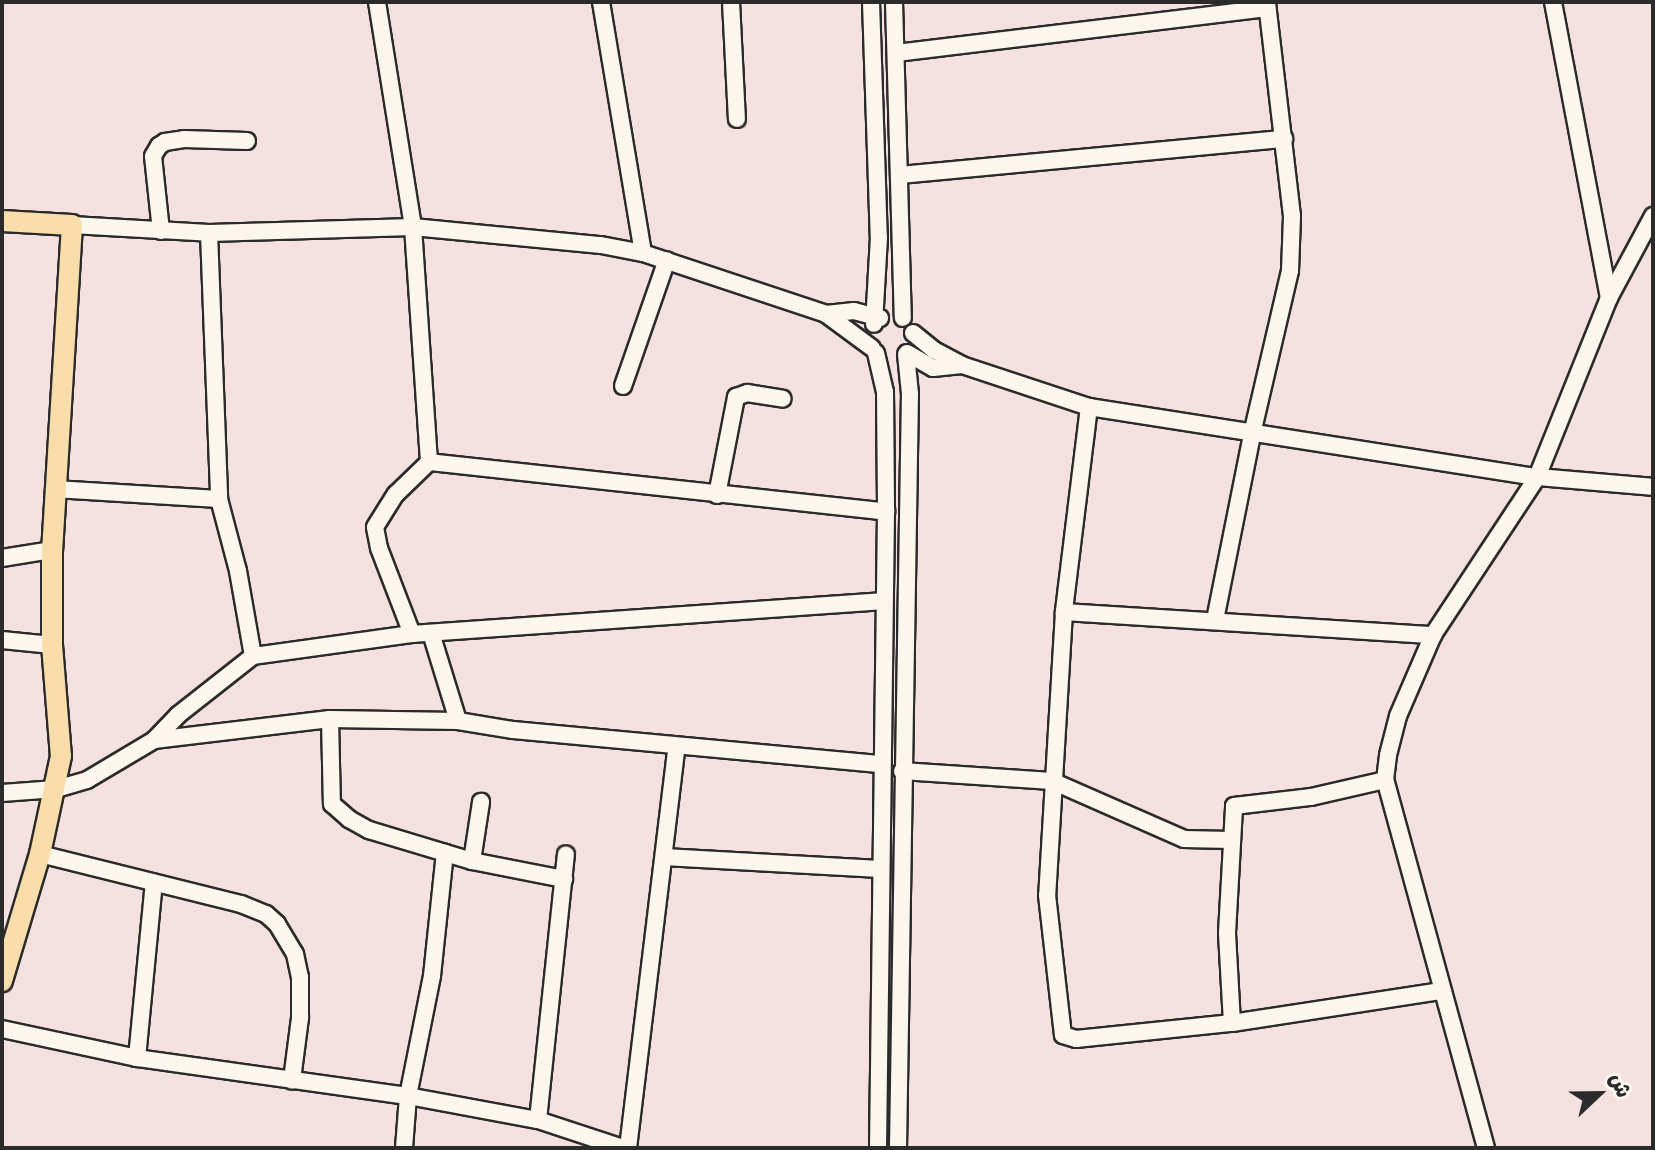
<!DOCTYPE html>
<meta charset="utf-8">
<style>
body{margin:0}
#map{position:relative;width:1655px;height:1150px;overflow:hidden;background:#f5e1df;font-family:Delius,"Playpen Sans Arabic",sans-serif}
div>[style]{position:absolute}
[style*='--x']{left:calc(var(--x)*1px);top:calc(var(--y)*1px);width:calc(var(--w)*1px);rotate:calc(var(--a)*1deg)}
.roads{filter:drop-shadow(2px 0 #2b2b2b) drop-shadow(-2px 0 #2b2b2b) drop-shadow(0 2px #2b2b2b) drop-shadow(0 -2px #2b2b2b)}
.minor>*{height:16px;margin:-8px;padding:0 8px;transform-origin:8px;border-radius:8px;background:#fbf7ec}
.major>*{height:20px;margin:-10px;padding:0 10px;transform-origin:10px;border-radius:10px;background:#f9deab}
span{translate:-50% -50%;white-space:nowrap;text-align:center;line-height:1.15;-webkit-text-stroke:6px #fbf7ec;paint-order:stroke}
.frame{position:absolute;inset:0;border:4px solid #2b2b2b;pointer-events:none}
.north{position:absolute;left:1559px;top:1054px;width:80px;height:80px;-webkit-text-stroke:6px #fbf7ec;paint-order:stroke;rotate:68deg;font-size:22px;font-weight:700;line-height:32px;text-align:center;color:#2b2b2b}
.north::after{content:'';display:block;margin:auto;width:28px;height:36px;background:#2b2b2b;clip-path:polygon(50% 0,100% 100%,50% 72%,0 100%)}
</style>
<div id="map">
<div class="roads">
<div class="minor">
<div style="--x:377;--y:2;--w:228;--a:80.9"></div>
<div style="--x:413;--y:227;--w:236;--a:86.1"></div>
<div style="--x:429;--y:462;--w:460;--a:6.2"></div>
<div style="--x:601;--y:2;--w:254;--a:80.5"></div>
<div style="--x:731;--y:2;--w:117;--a:87.1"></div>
<div style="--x:871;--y:2;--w:235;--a:88.1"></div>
<div style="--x:879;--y:237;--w:87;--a:93.3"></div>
<div style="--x:894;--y:2;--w:316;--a:88.4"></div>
<div style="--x:1553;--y:2;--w:301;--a:79.3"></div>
<div style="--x:896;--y:53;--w:374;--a:-6.9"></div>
<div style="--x:900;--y:175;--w:386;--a:-5.4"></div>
<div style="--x:72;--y:225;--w:137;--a:3.3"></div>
<div style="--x:209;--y:233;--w:204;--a:-1.7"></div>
<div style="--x:413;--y:227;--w:189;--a:5.5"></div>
<div style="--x:601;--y:245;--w:43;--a:10.8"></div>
<div style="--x:643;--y:253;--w:193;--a:18.4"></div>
<div style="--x:826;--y:314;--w:57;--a:36.5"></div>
<div style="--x:161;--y:231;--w:75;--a:-96.1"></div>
<div style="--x:153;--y:156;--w:12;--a:-59"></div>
<div style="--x:159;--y:146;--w:7;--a:-34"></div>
<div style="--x:165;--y:142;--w:19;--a:-9"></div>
<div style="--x:184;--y:139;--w:63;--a:1.8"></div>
<div style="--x:209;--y:233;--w:266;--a:87.8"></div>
<div style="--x:219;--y:499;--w:74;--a:75.2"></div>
<div style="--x:238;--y:571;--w:86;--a:80"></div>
<div style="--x:826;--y:314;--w:28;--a:-6"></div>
<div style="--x:854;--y:311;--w:27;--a:15"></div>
<div style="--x:913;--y:333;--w:27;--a:39"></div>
<div style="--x:934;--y:350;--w:32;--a:28"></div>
<div style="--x:962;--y:365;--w:134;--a:18.3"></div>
<div style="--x:1089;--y:407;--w:453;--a:8.9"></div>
<div style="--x:1537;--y:477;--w:116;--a:4.9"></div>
<div style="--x:876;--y:353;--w:40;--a:77"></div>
<div style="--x:885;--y:392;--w:120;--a:89.5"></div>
<div style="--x:886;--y:512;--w:636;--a:90.72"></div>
<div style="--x:907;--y:353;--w:30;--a:30"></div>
<div style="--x:933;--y:368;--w:29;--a:-6"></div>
<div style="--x:623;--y:386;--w:133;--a:-70.8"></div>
<div style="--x:1089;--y:407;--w:207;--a:97"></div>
<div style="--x:1064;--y:612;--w:284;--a:93.4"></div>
<div style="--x:1047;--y:895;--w:141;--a:83.5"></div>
<div style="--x:1063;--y:1035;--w:14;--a:17"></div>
<div style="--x:1076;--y:1039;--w:157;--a:-5.9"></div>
<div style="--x:1232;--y:1023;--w:212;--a:-8.7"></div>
<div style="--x:54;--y:489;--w:165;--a:3.5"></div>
<div style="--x:717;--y:495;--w:100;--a:-79"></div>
<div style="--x:736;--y:397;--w:12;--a:-20"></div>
<div style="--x:747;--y:393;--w:36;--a:9"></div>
<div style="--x:2;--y:558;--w:51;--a:-9.1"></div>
<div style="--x:1064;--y:612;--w:370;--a:3.6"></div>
<div style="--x:1215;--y:620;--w:190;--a:-78.7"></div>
<div style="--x:1252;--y:434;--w:167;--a:-76.9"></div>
<div style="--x:1290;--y:271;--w:55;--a:-87.9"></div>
<div style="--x:1292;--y:216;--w:215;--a:-96.7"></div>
<div style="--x:431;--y:633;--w:92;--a:72.9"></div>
<div style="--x:458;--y:721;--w:56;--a:9.3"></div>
<div style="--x:513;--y:730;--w:370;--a:5.3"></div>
<div style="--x:412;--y:634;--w:92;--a:-111"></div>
<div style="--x:379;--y:548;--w:21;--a:-101"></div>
<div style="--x:375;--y:527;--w:39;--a:-58"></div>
<div style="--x:396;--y:494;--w:46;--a:-44.1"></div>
<div style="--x:2;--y:640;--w:50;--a:5.7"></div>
<div style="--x:330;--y:719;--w:85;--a:88.7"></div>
<div style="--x:332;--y:804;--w:23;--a:41"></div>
<div style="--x:349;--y:819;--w:23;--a:29"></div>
<div style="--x:369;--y:830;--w:108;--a:16.8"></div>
<div style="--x:472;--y:861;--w:60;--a:-81.3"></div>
<div style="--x:154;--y:740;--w:177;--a:-6.8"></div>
<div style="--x:330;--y:719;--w:128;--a:0.9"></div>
<div style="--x:902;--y:771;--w:150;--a:3.8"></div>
<div style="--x:1052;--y:781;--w:144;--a:23.7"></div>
<div style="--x:1184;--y:839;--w:47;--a:1.2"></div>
<div style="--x:2;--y:793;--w:54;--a:-4.2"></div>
<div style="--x:56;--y:789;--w:32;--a:-16"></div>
<div style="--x:87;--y:780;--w:78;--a:-30.8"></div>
<div style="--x:154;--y:740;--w:35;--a:-46"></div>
<div style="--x:178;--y:715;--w:95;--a:-38.2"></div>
<div style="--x:253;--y:656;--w:161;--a:-7.9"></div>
<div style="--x:412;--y:634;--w:473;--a:-4"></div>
<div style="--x:40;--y:854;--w:207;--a:14"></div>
<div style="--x:241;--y:904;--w:27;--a:22"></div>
<div style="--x:266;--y:914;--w:15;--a:42"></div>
<div style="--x:277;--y:924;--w:35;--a:59"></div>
<div style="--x:295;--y:954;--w:24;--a:78"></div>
<div style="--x:300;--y:977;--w:41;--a:90"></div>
<div style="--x:300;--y:1018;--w:63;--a:97.4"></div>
<div style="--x:664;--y:857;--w:216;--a:3.2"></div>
<div style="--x:472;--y:861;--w:94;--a:11.1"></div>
<div style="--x:1232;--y:1023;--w:90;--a:-93.2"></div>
<div style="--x:1227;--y:933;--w:127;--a:-86.8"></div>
<div style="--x:1234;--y:806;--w:78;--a:-6.7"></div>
<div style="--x:1311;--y:797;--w:76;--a:-12.9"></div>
<div style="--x:2;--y:1029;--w:138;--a:12.1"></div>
<div style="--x:137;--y:1058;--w:274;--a:8"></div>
<div style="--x:408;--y:1096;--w:132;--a:10.5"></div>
<div style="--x:538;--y:1120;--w:89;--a:18.2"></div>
<div style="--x:137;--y:1058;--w:176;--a:-84.5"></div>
<div style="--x:538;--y:1120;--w:267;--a:-84"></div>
<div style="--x:404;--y:1148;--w:52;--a:-85.6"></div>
<div style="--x:408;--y:1096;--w:122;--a:-78.7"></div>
<div style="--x:432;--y:976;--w:124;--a:-84"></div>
<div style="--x:628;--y:1148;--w:405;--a:-83.1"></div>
<div style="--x:898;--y:1148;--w:754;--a:-89.09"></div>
<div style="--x:910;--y:394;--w:40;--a:-95.7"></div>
<div style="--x:1486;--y:1148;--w:382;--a:-105.3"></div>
<div style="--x:1385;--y:780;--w:25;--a:-83"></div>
<div style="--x:1388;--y:755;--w:40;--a:-75.6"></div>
<div style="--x:1398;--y:716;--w:88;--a:-66.6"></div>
<div style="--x:1433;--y:635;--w:189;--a:-56.6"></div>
<div style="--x:1537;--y:477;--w:193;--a:-68.1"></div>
<div style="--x:1609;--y:298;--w:93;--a:-61.8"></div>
</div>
<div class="major">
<div style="--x:2;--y:221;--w:70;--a:3.3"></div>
<div style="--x:72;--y:225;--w:326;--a:93.5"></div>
<div style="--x:52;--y:550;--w:95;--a:90"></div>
<div style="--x:52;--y:645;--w:111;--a:85.4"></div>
<div style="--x:61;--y:756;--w:100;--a:102.1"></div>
<div style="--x:40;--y:854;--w:133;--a:106.7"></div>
</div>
</div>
<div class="frame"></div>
<div class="north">ش</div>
</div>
